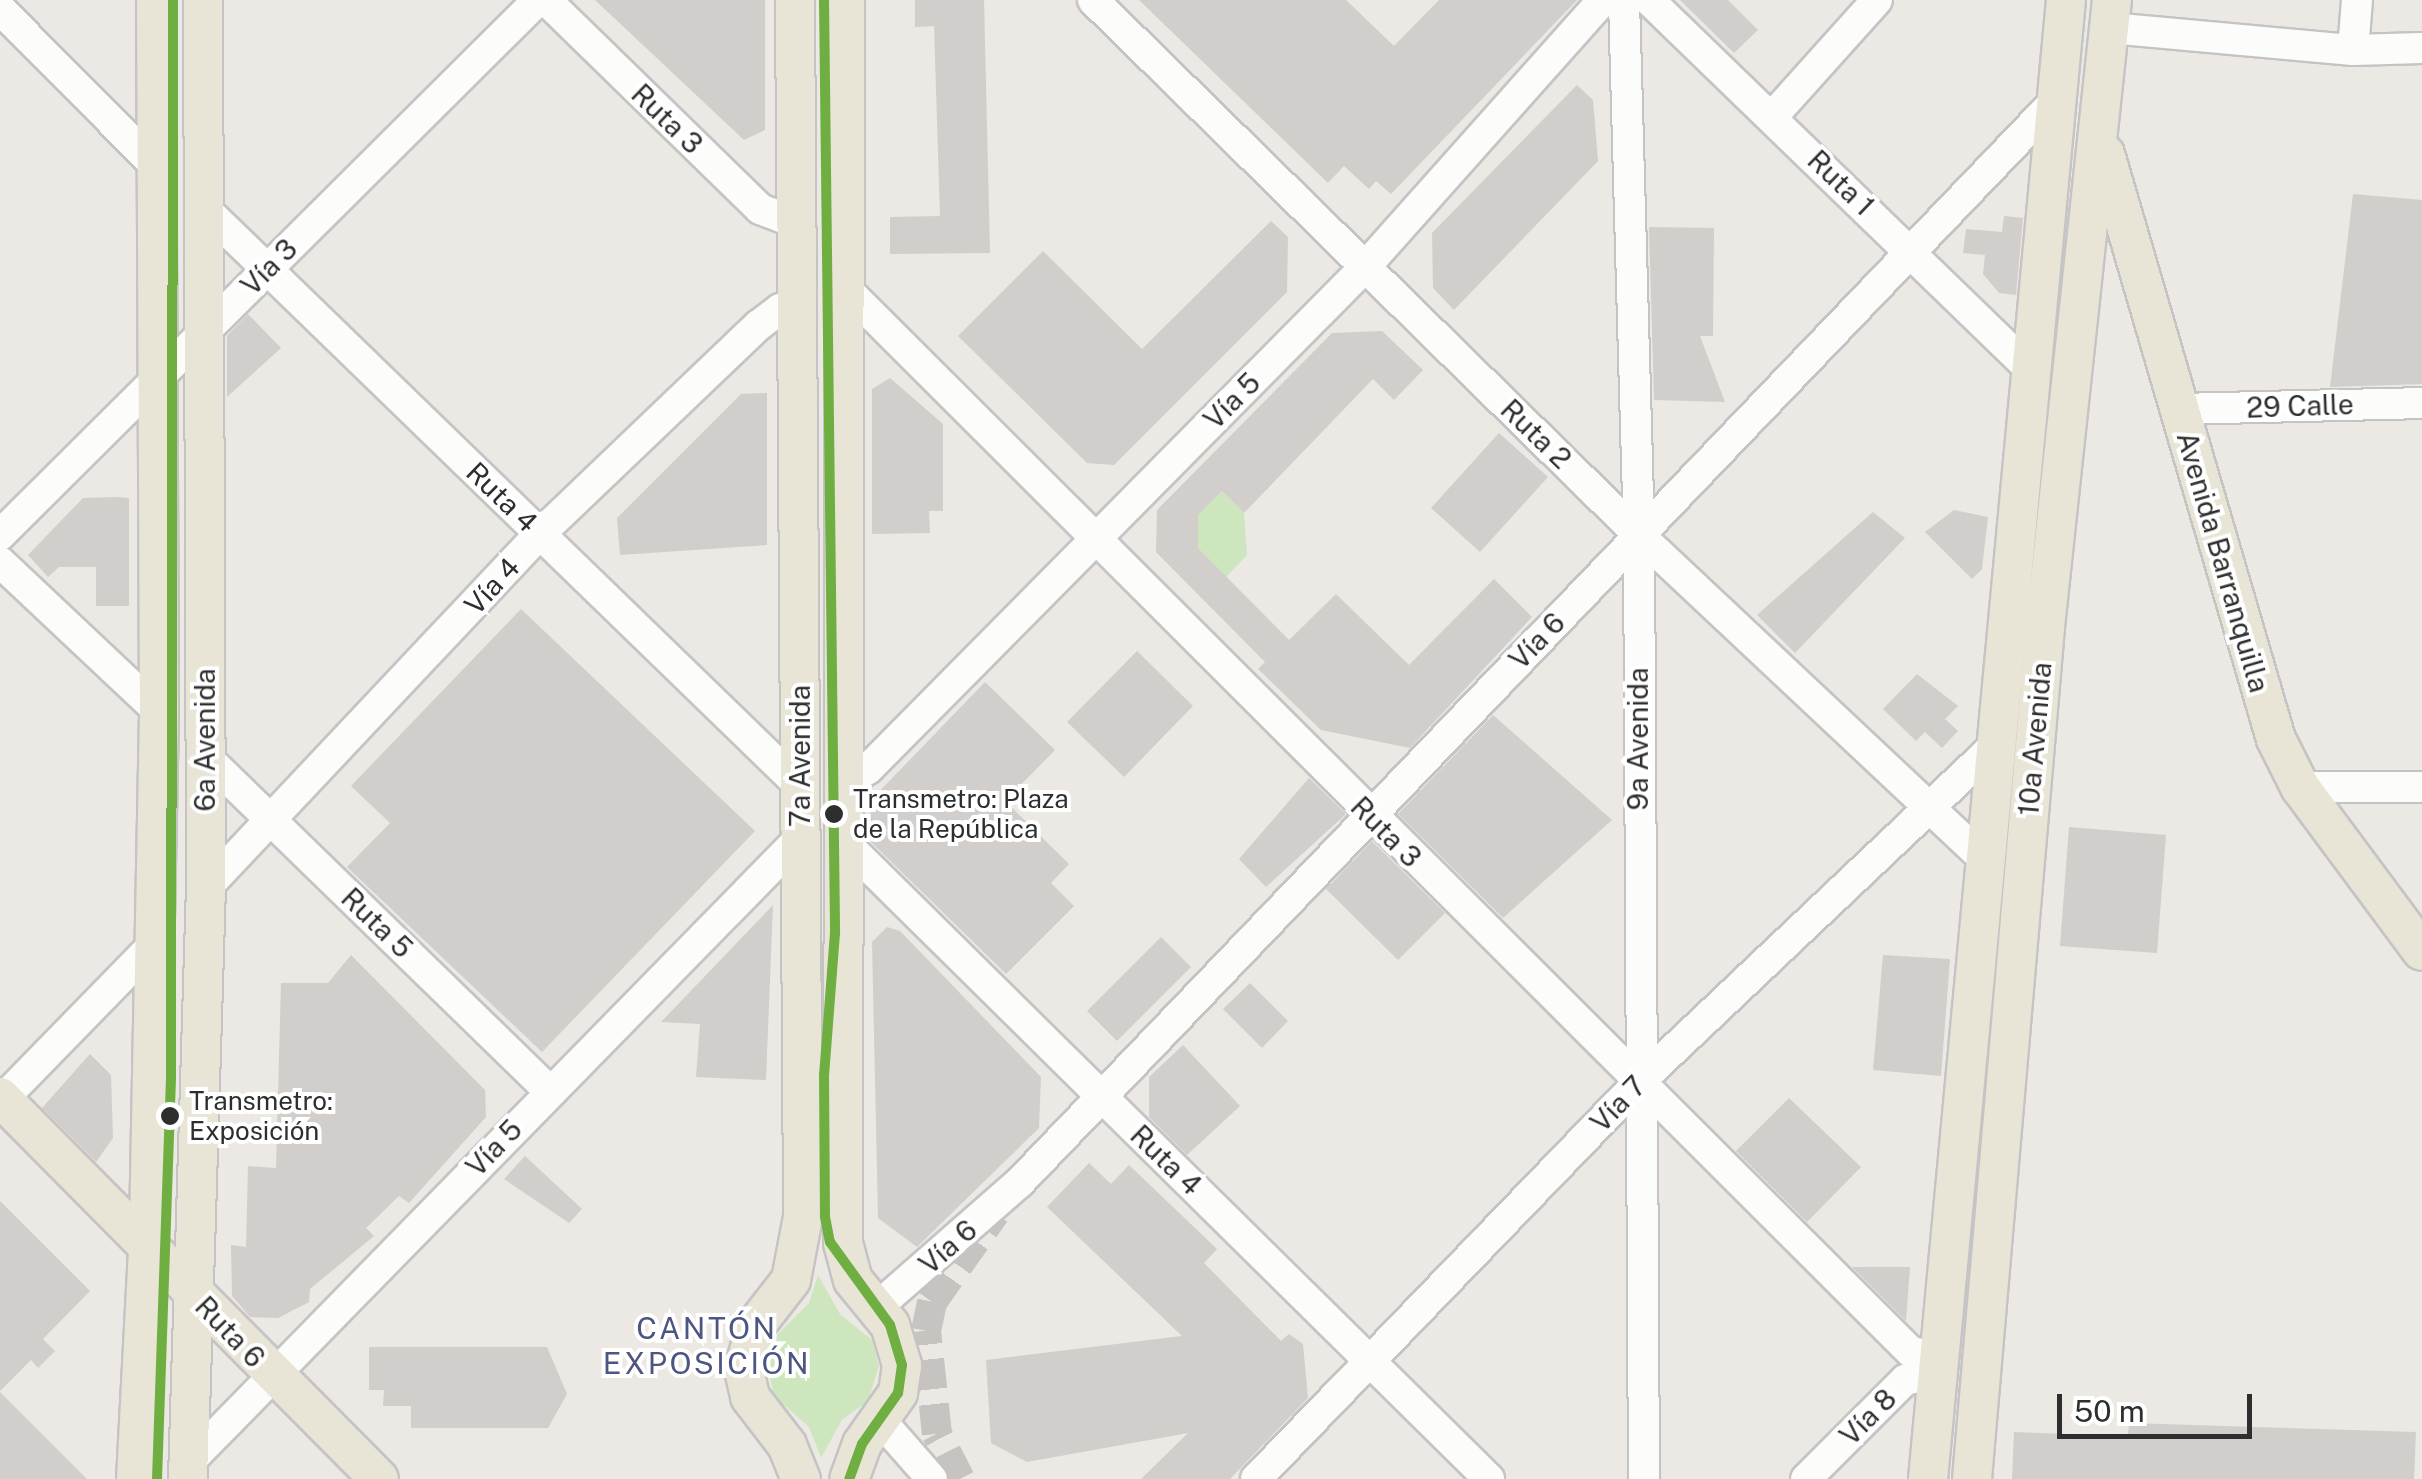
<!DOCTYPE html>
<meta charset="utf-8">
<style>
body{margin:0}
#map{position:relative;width:2422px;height:1479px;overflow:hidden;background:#ece8e4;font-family:"Public Sans",sans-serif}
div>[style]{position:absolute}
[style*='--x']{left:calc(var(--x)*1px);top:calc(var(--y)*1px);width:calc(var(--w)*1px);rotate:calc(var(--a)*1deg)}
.green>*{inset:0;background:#cee6be}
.building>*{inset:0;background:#d1cecb}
.minor-tunnel>*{height:30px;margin-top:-15px;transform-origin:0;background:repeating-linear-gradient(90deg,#c6c3c0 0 30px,transparent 0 45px)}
.roads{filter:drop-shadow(2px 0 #c5c4c5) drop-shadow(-2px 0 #c5c4c5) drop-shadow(0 2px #c5c4c5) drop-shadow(0 -2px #c5c4c5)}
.minor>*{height:30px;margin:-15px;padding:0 15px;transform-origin:15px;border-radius:15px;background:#fcfcfb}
.major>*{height:38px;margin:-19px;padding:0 19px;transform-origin:19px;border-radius:19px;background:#e8e4d6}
.bus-1>*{height:10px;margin:-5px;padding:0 5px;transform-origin:5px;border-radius:5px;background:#6fae41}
.dots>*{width:28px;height:28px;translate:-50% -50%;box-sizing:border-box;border:5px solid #fff;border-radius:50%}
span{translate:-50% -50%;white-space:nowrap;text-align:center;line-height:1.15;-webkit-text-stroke:8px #fff;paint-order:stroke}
.bus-label{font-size:26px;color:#2e2e2e}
.left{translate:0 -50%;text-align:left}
.street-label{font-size:28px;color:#2e2e2e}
.neighbourhood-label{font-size:30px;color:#4d5680;letter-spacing:2.5px}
.scale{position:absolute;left:2057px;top:1394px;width:195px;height:45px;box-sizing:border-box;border:5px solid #2e2e2e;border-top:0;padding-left:12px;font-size:30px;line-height:35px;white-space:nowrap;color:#2e2e2e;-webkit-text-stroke:8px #fff;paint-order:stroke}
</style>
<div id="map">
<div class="green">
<div style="clip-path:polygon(1222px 491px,1244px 513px,1247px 555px,1226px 577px,1198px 548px,1198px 515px)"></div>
<div style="clip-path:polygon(818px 1275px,840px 1314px,872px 1340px,879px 1366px,868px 1401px,842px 1420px,821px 1458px,809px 1427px,774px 1396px,767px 1365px,778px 1334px,809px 1303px)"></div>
</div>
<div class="building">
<div style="clip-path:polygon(595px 0,765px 0,765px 130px,744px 140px)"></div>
<div style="clip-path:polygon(915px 0,984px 0,990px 253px,890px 254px,890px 217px,940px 216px,934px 26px,915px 27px)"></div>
<div style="clip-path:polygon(1139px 0,1346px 0,1394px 46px,1439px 0,1577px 0,1391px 194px,1376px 181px,1369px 189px,1344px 166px,1328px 183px)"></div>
<div style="clip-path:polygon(1680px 0,1728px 0,1758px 30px,1734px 53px)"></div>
<div style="clip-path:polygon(1577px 85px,1593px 100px,1598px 161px,1454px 310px,1433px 288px,1432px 233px)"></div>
<div style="clip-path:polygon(2353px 194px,2422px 200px,2422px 384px,2330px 387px)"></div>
<div style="clip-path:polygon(2004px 216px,2023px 218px,2016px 295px,1999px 293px,1983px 274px,1985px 255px,1963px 253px,1966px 229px,2002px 232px)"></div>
<div style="clip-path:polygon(1271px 221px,1288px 237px,1287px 292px,1114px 465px,1087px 463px,958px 336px,1043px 251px,1142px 349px)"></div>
<div style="clip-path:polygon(1649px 227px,1714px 228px,1713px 336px,1700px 336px,1725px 402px,1654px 400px)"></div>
<div style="clip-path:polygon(248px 314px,281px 348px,227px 397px,227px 336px)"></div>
<div style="clip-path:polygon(1382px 331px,1423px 370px,1394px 400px,1373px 379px,1244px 513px,1222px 491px,1198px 515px,1198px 548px,1289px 640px,1336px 594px,1409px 665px,1494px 579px,1532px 617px,1410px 748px,1321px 730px,1258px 669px,1265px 662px,1156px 552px,1157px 510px,1332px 333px)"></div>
<div style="clip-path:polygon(890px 378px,943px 424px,943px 511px,929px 511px,930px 533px,872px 534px,872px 389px)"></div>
<div style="clip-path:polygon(767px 393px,767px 545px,620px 555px,617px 518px,741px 394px)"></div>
<div style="clip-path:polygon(1499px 433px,1548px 477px,1480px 552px,1431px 508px)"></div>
<div style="clip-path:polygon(117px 497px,129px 498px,129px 606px,96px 606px,96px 567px,59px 567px,48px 577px,28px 555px,83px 498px)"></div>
<div style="clip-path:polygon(1954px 510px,1988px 517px,1982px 569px,1972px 579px,1925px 532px)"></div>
<div style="clip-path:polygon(1873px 512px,1905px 538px,1795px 653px,1757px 615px)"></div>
<div style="clip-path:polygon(521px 609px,755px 831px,542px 1052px,347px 867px,390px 823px,351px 786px)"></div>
<div style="clip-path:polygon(1137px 651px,1193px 706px,1124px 777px,1067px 722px)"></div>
<div style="clip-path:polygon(1917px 674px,1958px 706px,1945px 719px,1958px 731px,1942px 748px,1925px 732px,1916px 741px,1883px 709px)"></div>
<div style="clip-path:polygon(985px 682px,1055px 750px,1005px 801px,1069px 864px,1051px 883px,1074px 906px,1006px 974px,871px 842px,870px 801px)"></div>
<div style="clip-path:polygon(1493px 715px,1612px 820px,1503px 918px,1398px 814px)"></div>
<div style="clip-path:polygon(1309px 778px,1346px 814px,1266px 887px,1239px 859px)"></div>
<div style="clip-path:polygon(2069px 827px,2166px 835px,2157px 953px,2060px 946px)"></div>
<div style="clip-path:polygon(1372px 841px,1445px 913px,1398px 960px,1326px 889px)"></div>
<div style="clip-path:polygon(773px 905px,766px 1080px,696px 1077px,700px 1024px,661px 1022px)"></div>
<div style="clip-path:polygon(887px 927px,900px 931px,1041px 1077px,1039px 1128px,917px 1247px,878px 1218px,872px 942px)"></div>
<div style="clip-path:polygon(1161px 937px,1191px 967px,1117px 1041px,1087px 1011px)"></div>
<div style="clip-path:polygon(351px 955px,485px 1090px,486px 1117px,409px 1203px,399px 1196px,366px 1228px,374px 1236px,310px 1289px,309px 1302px,278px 1318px,250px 1317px,232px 1296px,231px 1245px,246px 1247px,248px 1166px,276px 1168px,281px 983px,328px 983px)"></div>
<div style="clip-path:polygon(1883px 955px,1950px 959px,1941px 1076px,1873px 1070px)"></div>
<div style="clip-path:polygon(1250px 983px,1288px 1021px,1262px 1048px,1223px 1009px)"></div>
<div style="clip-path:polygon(1183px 1045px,1240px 1106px,1187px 1155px,1149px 1117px,1149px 1077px)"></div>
<div style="clip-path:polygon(90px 1054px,111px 1075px,113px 1138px,96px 1162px,42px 1108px)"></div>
<div style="clip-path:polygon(1789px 1098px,1861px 1167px,1807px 1222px,1736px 1151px)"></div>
<div style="clip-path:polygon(525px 1156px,582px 1209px,569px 1223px,504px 1179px)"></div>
<div style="clip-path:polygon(1089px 1163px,1111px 1184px,1129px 1165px,1217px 1249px,1204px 1263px,1281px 1341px,1289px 1334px,1303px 1344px,1308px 1398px,1230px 1479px,1141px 1479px,1188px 1433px,1027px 1462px,991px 1443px,986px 1360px,1182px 1336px,1047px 1207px)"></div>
<div style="clip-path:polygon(0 1201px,90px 1291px,43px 1339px,55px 1351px,38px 1368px,31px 1360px,0 1391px)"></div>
<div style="clip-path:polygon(1852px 1267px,1910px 1267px,1906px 1321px)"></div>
<div style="clip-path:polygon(369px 1347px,547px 1347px,567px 1394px,548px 1428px,411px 1428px,411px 1406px,383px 1406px,384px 1390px,369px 1390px)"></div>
<div style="clip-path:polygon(0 1392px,87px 1479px,0 1479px)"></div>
<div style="clip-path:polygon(2129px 1423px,2416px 1432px,2414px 1479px,2012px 1479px,2014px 1432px,2128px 1436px)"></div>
</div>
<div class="minor-tunnel">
<div style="--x:960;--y:1479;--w:51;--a:-117.1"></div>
<div style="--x:937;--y:1434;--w:104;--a:-96.1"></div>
<div style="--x:926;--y:1331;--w:30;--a:-78"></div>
<div style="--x:932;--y:1302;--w:109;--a:-54.7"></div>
</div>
<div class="roads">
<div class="minor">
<div style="--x:546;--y:0;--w:299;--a:44.3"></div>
<div style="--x:760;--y:209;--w:40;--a:21"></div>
<div style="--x:1093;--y:0;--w:764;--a:44.42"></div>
<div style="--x:1639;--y:535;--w:475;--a:43.2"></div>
<div style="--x:1624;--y:0;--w:535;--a:88.39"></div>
<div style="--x:1639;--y:535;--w:944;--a:89.7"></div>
<div style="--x:1649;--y:0;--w:530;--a:44.08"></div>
<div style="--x:0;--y:9;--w:221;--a:45.2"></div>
<div style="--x:2110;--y:28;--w:244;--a:5.2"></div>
<div style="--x:2353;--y:50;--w:69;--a:-1.7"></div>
<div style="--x:2353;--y:50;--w:50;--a:-85.4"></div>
<div style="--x:1772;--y:117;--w:157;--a:-48.1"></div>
<div style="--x:203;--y:207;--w:832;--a:44.12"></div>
<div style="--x:845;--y:288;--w:1506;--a:44.95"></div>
<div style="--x:1911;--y:1352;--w:29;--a:10"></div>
<div style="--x:2179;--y:409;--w:243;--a:-1.4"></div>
<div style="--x:0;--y:535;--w:759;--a:-44.84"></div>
<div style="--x:0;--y:562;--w:219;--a:43.3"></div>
<div style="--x:205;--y:756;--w:480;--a:44.2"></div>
<div style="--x:843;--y:785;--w:30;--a:-33"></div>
<div style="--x:868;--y:769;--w:706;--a:-45.29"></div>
<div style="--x:1365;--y:267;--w:358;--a:-48.3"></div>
<div style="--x:2300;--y:787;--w:122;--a:0"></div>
<div style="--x:843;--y:841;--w:908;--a:44.64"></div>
<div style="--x:206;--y:888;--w:487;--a:-46.7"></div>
<div style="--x:540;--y:534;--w:303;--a:-43.7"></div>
<div style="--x:759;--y:325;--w:26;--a:-37"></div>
<div style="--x:780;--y:309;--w:17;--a:0"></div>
<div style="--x:0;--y:1102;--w:221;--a:-45.7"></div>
<div style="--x:876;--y:1308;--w:190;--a:-41.2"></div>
<div style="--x:1019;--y:1183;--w:1499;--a:-46.24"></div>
<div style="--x:881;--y:1421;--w:77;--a:48.7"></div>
<div style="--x:189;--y:1462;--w:875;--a:-45.6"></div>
<div style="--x:1256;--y:1479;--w:549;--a:-46.03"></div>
<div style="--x:1637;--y:1084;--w:494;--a:-43.4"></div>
<div style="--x:1806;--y:1479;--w:140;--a:-45"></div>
<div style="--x:1905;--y:1380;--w:35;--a:-13"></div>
</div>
<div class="major">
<div style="--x:795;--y:0;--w:1217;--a:89.62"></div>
<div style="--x:803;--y:1217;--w:64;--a:100.8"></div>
<div style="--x:791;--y:1280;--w:57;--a:127.9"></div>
<div style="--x:756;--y:1325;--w:47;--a:104.9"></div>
<div style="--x:744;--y:1370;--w:28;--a:77"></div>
<div style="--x:750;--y:1397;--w:61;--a:52.4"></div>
<div style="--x:787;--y:1445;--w:37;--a:68"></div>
<div style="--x:845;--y:0;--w:1243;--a:90.09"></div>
<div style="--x:843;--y:1243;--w:38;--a:75"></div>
<div style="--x:853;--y:1280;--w:58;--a:50.6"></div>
<div style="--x:890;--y:1325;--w:42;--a:73.3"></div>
<div style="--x:902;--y:1365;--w:28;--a:98"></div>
<div style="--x:898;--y:1393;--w:62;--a:125.2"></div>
<div style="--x:862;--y:1444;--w:37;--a:110"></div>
<div style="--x:2105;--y:154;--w:609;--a:73.71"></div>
<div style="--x:2276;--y:739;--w:54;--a:63.4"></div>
<div style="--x:2300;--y:787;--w:204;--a:53.4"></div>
<div style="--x:0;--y:1097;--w:538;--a:45.23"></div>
<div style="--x:136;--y:1479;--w:250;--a:-87"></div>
<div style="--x:149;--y:1229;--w:517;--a:-88.89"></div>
<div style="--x:159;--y:712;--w:712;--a:-90.24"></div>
<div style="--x:188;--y:1479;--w:591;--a:-88.26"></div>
<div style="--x:206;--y:888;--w:888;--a:-90.19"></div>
<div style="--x:1928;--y:1479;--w:1485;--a:-84.67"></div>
<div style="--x:1972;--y:1479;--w:855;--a:-85.1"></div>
<div style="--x:2045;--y:627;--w:631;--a:-83.9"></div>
</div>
</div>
<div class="bus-1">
<div style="--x:824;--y:0;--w:933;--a:89.32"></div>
<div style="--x:835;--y:933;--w:142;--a:94.4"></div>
<div style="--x:824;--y:1075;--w:142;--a:89.6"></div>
<div style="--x:825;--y:1217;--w:25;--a:79"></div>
<div style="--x:830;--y:1242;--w:102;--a:54.1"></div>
<div style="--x:890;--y:1325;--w:42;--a:73.3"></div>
<div style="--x:902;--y:1365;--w:28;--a:98"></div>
<div style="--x:898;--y:1393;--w:62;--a:125.2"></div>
<div style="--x:862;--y:1444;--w:37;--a:110"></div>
<div style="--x:157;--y:1479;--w:401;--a:-88"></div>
<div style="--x:171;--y:1078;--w:1078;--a:-89.89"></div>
</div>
<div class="dots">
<div style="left:834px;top:814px;background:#2e2e2e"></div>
<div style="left:170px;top:1116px;background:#2e2e2e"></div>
</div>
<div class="bus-label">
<span class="left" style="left:853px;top:814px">Transmetro: Plaza<br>de la República</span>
<span class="left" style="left:189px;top:1116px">Transmetro:<br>Exposición</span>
</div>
<div class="street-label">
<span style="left:667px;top:119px;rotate:44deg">Ruta 3</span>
<span style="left:1841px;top:183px;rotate:44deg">Ruta 1</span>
<span style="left:269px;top:267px;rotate:-45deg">Vía 3</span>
<span style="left:1232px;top:401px;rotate:-45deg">Vía 5</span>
<span style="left:2300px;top:406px;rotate:-2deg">29 Calle</span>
<span style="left:1536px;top:434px;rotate:44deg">Ruta 2</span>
<span style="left:502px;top:497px;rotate:44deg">Ruta 4</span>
<span style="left:2223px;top:562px;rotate:74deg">Avenida Barranquilla</span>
<span style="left:492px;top:586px;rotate:-47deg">Vía 4</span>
<span style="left:1537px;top:641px;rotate:-46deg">Vía 6</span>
<span style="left:1638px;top:739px;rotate:-90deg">9a Avenida</span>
<span style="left:2035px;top:739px;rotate:-85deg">10a Avenida</span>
<span style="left:205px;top:740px;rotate:-90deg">6a Avenida</span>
<span style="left:800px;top:756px;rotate:-90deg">7a Avenida</span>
<span style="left:1386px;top:832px;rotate:45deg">Ruta 3</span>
<span style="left:377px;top:923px;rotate:44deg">Ruta 5</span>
<span style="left:1618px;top:1104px;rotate:-46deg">Vía 7</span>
<span style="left:494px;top:1148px;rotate:-46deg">Vía 5</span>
<span style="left:1166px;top:1160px;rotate:44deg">Ruta 4</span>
<span style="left:948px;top:1247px;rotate:-41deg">Vía 6</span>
<span style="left:230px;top:1332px;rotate:46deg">Ruta 6</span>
<span style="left:1868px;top:1417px;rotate:-45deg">Vía 8</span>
</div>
<div class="neighbourhood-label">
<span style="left:707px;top:1345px">CANTÓN<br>EXPOSICIÓN</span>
</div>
<div class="scale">50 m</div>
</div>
